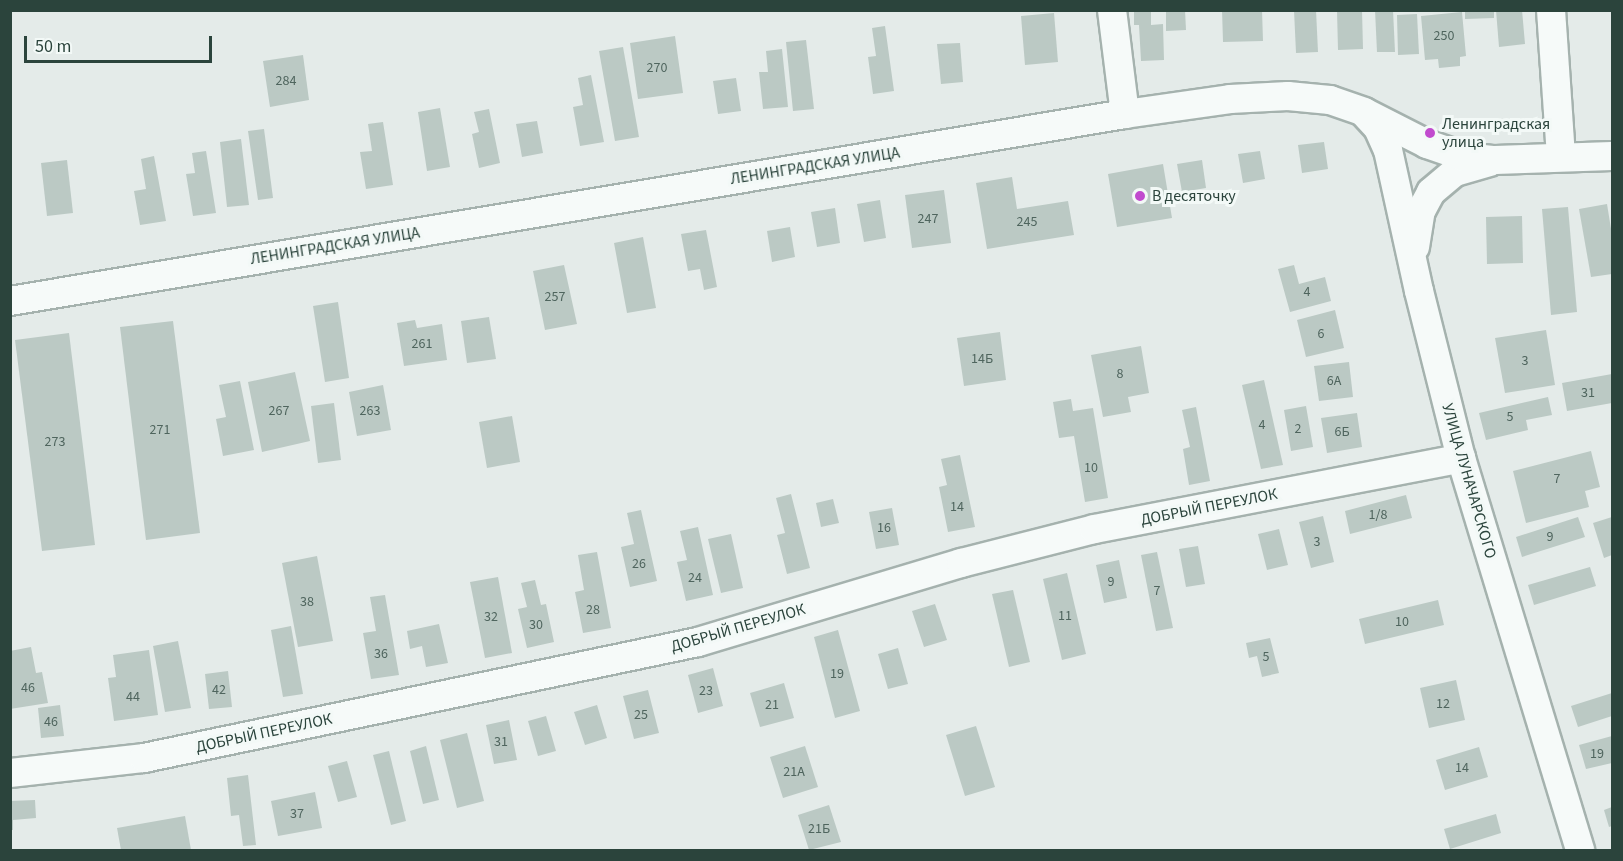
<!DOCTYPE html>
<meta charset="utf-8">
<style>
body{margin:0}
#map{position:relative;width:1623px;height:861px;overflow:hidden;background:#e4ebe9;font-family:"Source Sans 3",sans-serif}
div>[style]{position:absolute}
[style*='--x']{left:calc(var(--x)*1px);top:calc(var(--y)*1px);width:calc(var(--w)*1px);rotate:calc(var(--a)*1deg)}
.building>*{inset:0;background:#bbc9c4}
.roads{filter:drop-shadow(2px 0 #a5b2ae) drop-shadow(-2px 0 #a5b2ae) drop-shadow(0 2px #a5b2ae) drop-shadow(0 -2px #a5b2ae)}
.minor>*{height:28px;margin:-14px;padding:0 14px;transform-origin:14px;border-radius:14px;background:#f6faf9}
.dots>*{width:16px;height:16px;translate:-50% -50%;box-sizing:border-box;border:3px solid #f3f9f7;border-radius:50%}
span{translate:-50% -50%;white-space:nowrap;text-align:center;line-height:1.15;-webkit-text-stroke:6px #f3f9f7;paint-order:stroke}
.number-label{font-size:14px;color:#4f655e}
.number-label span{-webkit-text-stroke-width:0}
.poi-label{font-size:16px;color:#2b443c}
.left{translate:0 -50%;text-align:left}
.street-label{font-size:16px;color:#2b443c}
.frame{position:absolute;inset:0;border:12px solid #2b443c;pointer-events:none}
.scale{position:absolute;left:24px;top:36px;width:188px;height:27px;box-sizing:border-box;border:3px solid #2b443c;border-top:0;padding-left:8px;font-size:18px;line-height:21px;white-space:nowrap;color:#2b443c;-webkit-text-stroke:4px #f3f9f7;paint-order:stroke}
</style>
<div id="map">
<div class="building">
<div style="clip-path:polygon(1134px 10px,1151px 10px,1151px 25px,1163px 24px,1164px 60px,1141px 61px,1139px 25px,1134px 25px)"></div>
<div style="clip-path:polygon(1166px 10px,1185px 10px,1186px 30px,1166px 31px)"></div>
<div style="clip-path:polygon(1222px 10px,1262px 10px,1263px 41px,1223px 42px)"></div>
<div style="clip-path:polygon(1294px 10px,1316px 10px,1318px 52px,1296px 53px)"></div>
<div style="clip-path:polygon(1337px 10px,1362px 10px,1363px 49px,1338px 50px)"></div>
<div style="clip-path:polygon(1375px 10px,1393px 10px,1395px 52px,1377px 52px)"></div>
<div style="clip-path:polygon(1465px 10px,1494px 10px,1494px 18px,1465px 19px)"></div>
<div style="clip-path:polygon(1496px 10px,1522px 10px,1525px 44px,1499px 47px)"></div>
<div style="clip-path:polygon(1462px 12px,1466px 56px,1460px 57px,1460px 66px,1439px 68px,1438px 59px,1425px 60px,1421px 16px)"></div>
<div style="clip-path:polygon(1054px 13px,1058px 62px,1025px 65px,1021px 16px)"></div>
<div style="clip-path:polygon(1417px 14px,1419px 54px,1398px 55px,1397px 15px)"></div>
<div style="clip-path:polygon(885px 26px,894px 91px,873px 94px,868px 57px,876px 56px,872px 28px)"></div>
<div style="clip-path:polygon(675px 36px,683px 93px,638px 99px,630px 43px)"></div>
<div style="clip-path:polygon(806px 40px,814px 109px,793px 111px,786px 42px)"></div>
<div style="clip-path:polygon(960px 43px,963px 82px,941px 84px,937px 44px)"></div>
<div style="clip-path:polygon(623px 47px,639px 137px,615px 141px,599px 51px)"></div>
<div style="clip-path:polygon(782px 49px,788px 107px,763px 109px,759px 72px,768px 72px,766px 51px)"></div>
<div style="clip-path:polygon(303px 55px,309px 100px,270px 107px,263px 61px)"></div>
<div style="clip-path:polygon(591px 75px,604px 142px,580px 146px,573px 107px,583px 105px,578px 78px)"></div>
<div style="clip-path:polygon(736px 78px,741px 111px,718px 114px,713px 81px)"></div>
<div style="clip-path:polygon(440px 108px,450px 167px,427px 171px,418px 112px)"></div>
<div style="clip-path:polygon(489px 109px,500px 163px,479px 168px,472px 134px,479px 132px,474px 112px)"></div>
<div style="clip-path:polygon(537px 121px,543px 153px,522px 157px,516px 124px)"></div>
<div style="clip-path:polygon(383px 122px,393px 185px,366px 189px,360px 152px,372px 151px,368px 124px)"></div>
<div style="clip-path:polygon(264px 129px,273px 198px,258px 200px,248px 131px)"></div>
<div style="clip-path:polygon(241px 139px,249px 205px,227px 207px,220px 142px)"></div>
<div style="clip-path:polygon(1324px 142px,1328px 169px,1302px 173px,1298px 145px)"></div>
<div style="clip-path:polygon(206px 151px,216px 213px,193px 216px,186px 174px,195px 173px,192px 153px)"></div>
<div style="clip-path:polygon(1260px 151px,1265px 179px,1243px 183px,1238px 154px)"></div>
<div style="clip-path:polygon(154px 156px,166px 221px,140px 225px,134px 191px,146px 189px,141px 159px)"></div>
<div style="clip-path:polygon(67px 160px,73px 213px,47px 216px,41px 163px)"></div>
<div style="clip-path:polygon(1202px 160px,1206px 188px,1182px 192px,1177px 164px)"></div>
<div style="clip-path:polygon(1163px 164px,1172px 218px,1117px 227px,1108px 174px)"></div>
<div style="clip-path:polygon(1012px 177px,1017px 209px,1068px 201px,1074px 235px,987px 249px,976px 183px)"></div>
<div style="clip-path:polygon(944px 190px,951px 243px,912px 248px,905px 195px)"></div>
<div style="clip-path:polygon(880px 200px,886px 238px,864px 242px,857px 204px)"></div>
<div style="clip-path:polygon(1607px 204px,1612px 235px,1612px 274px,1591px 277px,1579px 209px)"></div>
<div style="clip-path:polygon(1568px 207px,1577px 312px,1551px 315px,1542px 209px)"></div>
<div style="clip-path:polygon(835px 208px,840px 243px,817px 247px,811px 212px)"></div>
<div style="clip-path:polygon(1522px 216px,1523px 263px,1487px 264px,1486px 217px)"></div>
<div style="clip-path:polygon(790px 227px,795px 257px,772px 262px,767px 231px)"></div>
<div style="clip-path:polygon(706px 230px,717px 287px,704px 290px,700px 269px,688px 271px,681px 234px)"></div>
<div style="clip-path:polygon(643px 237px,656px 308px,627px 313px,614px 243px)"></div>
<div style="clip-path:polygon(564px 265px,577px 324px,545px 330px,533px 271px)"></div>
<div style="clip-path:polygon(1294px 265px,1299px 284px,1325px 277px,1331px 301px,1290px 312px,1278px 269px)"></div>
<div style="clip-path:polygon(338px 302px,349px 378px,325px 382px,313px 306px)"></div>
<div style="clip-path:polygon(1335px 310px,1344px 348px,1306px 357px,1297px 320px)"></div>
<div style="clip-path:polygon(489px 317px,496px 359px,467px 363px,461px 321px)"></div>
<div style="clip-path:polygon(415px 320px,417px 328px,442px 324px,447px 360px,404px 366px,397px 323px)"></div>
<div style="clip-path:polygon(173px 321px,200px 533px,146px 540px,120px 327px)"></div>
<div style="clip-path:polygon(1546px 330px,1555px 385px,1505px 393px,1495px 338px)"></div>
<div style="clip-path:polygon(1000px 332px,1006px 380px,964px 386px,957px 338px)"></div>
<div style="clip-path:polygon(69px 333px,95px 545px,42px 551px,15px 340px)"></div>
<div style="clip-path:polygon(1141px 346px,1149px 393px,1128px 397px,1131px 412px,1103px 417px,1091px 355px)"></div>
<div style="clip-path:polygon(1349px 362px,1353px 397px,1319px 401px,1314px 366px)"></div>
<div style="clip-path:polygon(295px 372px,310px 441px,262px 452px,248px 382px)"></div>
<div style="clip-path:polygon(1612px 374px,1612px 403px,1567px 411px,1562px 383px)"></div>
<div style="clip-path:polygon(1264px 380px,1283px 465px,1261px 469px,1242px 385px)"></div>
<div style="clip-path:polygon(240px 381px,254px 450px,223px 456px,216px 419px,226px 417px,219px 385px)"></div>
<div style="clip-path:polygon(383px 385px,391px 430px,357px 436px,349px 392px)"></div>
<div style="clip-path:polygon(1548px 397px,1552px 415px,1526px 420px,1528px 430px,1486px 440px,1479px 413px)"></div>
<div style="clip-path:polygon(1071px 399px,1073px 411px,1093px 408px,1108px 498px,1085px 502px,1074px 436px,1059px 438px,1053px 402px)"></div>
<div style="clip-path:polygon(334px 403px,341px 460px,318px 463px,311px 406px)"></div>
<div style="clip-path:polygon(1306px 406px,1313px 447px,1291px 451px,1284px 410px)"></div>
<div style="clip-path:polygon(1196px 407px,1210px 481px,1189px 485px,1183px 449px,1190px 447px,1182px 410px)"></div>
<div style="clip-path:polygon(1357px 413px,1362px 447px,1327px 453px,1321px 418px)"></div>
<div style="clip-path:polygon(512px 416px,520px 462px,487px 468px,479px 422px)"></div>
<div style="clip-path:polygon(1591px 451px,1600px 487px,1585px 491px,1589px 507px,1526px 523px,1513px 471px)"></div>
<div style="clip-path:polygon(960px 455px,975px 527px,948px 532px,939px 487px,947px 485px,941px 459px)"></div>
<div style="clip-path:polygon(791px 494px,810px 568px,787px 574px,777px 535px,785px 533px,776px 498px)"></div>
<div style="clip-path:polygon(1406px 495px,1412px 518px,1350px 534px,1345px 511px)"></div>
<div style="clip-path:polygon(833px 499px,839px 523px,821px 527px,816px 503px)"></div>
<div style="clip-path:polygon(892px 508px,899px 545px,876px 549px,869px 512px)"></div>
<div style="clip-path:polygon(641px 510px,657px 581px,630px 587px,621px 547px,634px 544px,627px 513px)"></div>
<div style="clip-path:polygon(1323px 516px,1334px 562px,1311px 568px,1299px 522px)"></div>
<div style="clip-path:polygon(1578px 517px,1585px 537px,1522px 557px,1516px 537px)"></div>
<div style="clip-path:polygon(1612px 517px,1612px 555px,1604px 558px,1593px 523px)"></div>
<div style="clip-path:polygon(698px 527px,713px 595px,686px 601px,677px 562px,687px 560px,680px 531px)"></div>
<div style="clip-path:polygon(1279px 529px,1288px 565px,1267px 570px,1258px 534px)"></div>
<div style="clip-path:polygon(731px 534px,743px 588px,721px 593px,708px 539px)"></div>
<div style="clip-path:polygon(1198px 546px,1205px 584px,1186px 587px,1179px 549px)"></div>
<div style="clip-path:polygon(597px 552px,611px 628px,583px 633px,575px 592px,584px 590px,578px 555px)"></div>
<div style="clip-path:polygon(1157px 552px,1173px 628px,1156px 631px,1141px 555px)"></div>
<div style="clip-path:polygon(317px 556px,333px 641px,298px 647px,282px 563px)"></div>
<div style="clip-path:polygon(1119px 560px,1127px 598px,1104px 603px,1096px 565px)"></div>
<div style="clip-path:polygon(1590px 567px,1596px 586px,1534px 605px,1528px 585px)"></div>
<div style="clip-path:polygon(1067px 573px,1086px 654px,1062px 660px,1043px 579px)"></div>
<div style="clip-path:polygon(498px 577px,512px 653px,485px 658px,470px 582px)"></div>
<div style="clip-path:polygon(535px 580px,541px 605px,546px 604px,554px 642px,527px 648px,518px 609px,527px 607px,521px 583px)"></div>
<div style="clip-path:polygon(1013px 590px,1030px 662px,1009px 667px,992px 594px)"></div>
<div style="clip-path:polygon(385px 595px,399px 675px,371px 679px,363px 633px,376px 631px,370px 597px)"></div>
<div style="clip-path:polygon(1438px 600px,1444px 625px,1365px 644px,1359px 619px)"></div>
<div style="clip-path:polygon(935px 604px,947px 640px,924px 647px,912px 611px)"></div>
<div style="clip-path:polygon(439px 624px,448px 663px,426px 667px,422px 646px,410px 649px,407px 631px)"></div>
<div style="clip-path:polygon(291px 626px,303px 694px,283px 697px,271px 630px)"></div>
<div style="clip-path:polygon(838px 630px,860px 711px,835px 718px,814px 637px)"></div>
<div style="clip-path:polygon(1270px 638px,1279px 673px,1262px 677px,1257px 656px,1249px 658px,1246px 643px)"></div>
<div style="clip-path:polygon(178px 641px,191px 708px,165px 712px,153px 646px)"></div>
<div style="clip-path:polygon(31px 647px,36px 673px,42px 672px,48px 703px,10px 709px,10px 651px)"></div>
<div style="clip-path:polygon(898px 648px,908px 684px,888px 689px,878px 654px)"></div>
<div style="clip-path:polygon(149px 650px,158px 715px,114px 721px,108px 678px,116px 677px,113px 655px)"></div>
<div style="clip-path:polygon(713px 668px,723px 706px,698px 713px,688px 675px)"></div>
<div style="clip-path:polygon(228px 671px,232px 707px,209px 709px,205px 674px)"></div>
<div style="clip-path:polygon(1456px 680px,1465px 720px,1429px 728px,1420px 688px)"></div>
<div style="clip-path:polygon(784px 683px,794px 718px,760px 727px,750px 693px)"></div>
<div style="clip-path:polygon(648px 690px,659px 733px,634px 739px,623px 696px)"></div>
<div style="clip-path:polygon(1612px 693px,1612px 716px,1578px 727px,1571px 706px)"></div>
<div style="clip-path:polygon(60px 705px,64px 736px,41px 738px,38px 708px)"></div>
<div style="clip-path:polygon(597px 705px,607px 738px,585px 745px,574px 712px)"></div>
<div style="clip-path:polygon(546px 716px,556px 751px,538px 756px,528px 721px)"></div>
<div style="clip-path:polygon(509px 720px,517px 760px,494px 764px,486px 725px)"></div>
<div style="clip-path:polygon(976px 726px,995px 787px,965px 796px,946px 735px)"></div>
<div style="clip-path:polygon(467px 733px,484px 801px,457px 808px,440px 740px)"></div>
<div style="clip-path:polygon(1612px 736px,1612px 763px,1586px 769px,1579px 745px)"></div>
<div style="clip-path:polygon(426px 746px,439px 800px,423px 804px,410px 751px)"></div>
<div style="clip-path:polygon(805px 746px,818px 787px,783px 798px,770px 757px)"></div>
<div style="clip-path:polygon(1479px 747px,1488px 777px,1445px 790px,1436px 760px)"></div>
<div style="clip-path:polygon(389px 751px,406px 821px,391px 825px,373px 755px)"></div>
<div style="clip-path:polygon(347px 761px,357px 797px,338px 802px,328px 766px)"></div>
<div style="clip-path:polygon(248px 775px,256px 845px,243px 846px,239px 815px,231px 816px,227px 778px)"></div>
<div style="clip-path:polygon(315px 792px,322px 828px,278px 836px,271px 801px)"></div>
<div style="clip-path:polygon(35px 800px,36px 818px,13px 820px,13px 830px,10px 830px,10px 801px)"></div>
<div style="clip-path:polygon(829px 805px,841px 842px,809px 850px,798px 815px)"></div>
<div style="clip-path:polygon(1612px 807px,1612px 826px,1609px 827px,1604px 810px)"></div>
<div style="clip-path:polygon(1496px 814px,1501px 833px,1450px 849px,1444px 829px)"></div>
<div style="clip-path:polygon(185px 816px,191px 850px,121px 850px,117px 828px)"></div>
</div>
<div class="roads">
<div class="minor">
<div style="--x:1112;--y:10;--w:105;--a:82.9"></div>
<div style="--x:1551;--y:10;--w:147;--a:86.1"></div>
<div style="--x:1365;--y:114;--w:19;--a:47"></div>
<div style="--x:1378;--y:128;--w:24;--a:66"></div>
<div style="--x:1388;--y:150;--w:144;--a:77.6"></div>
<div style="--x:1419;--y:291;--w:172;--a:75.9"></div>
<div style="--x:1461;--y:458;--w:410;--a:73.1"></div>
<div style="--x:1415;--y:247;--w:36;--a:-81"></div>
<div style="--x:1421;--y:211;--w:21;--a:-62"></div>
<div style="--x:1431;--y:192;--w:31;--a:-40"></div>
<div style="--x:1455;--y:172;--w:35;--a:-16"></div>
<div style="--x:10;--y:301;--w:1131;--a:-9.52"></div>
<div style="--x:1125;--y:114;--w:106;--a:-8.1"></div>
<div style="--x:1230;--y:99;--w:58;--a:-3"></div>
<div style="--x:1288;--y:96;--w:42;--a:5.4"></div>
<div style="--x:1330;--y:100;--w:36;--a:19"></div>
<div style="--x:1364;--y:112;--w:71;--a:26.9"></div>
<div style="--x:1427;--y:144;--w:39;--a:19"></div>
<div style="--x:1464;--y:157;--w:31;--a:6"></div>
<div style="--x:1495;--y:160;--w:117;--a:-2"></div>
<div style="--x:10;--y:773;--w:135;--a:-6.4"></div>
<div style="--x:144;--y:758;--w:566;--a:-11.83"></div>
<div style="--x:698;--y:642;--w:275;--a:-16.7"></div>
<div style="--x:961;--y:563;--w:137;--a:-14.3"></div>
<div style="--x:1094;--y:529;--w:374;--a:-10.9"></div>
</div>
</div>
<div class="dots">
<div style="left:1430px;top:133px;background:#c14bce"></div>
<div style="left:1140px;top:196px;background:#c14bce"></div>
</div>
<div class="number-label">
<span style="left:1444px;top:36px">250</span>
<span style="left:657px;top:68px">270</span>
<span style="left:286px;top:81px">284</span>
<span style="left:928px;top:219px">247</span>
<span style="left:1027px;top:222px">245</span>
<span style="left:1307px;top:292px">4</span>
<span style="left:555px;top:297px">257</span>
<span style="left:1321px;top:334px">6</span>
<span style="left:422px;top:344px">261</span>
<span style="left:982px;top:359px">14Б</span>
<span style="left:1525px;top:361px">3</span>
<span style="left:1120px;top:374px">8</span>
<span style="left:1334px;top:381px">6А</span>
<span style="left:1588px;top:393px">31</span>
<span style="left:279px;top:411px">267</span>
<span style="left:370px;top:411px">263</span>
<span style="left:1510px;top:417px">5</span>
<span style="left:1262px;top:425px">4</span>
<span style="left:1298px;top:429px">2</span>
<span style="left:160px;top:430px">271</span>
<span style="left:1342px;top:432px">6Б</span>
<span style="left:55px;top:442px">273</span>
<span style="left:1091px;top:468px">10</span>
<span style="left:1557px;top:479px">7</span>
<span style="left:957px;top:507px">14</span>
<span style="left:1378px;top:515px">1/8</span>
<span style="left:884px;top:528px">16</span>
<span style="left:1550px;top:537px">9</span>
<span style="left:1317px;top:542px">3</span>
<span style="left:639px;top:564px">26</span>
<span style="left:695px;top:578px">24</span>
<span style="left:1111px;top:582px">9</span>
<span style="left:1157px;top:591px">7</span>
<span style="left:307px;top:602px">38</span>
<span style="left:593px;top:610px">28</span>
<span style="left:1065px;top:616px">11</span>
<span style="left:491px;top:617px">32</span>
<span style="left:1402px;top:622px">10</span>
<span style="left:536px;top:625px">30</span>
<span style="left:381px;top:654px">36</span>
<span style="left:1266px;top:657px">5</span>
<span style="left:837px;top:674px">19</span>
<span style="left:28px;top:688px">46</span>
<span style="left:219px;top:690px">42</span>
<span style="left:706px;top:691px">23</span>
<span style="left:133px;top:697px">44</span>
<span style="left:1443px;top:704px">12</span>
<span style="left:772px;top:705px">21</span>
<span style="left:641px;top:715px">25</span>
<span style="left:51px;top:722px">46</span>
<span style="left:501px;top:742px">31</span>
<span style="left:1597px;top:754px">19</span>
<span style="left:1462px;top:768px">14</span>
<span style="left:794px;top:772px">21А</span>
<span style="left:297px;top:814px">37</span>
<span style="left:819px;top:829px">21Б</span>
</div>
<div class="poi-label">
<span class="left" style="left:1442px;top:133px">Ленинградская<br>улица</span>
<span class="left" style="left:1152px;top:196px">В десяточку</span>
</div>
<div class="street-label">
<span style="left:815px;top:166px;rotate:-9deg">ЛЕНИНГРАДСКАЯ УЛИЦА</span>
<span style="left:335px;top:246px;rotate:-9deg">ЛЕНИНГРАДСКАЯ УЛИЦА</span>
<span style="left:1469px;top:481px;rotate:74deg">УЛИЦА ЛУНАЧАРСКОГО</span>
<span style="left:1209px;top:507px;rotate:-11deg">ДОБРЫЙ ПЕРЕУЛОК</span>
<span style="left:738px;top:628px;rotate:-16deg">ДОБРЫЙ ПЕРЕУЛОК</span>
<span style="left:264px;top:733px;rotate:-12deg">ДОБРЫЙ ПЕРЕУЛОК</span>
</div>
<div class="frame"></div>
<div class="scale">50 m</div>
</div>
